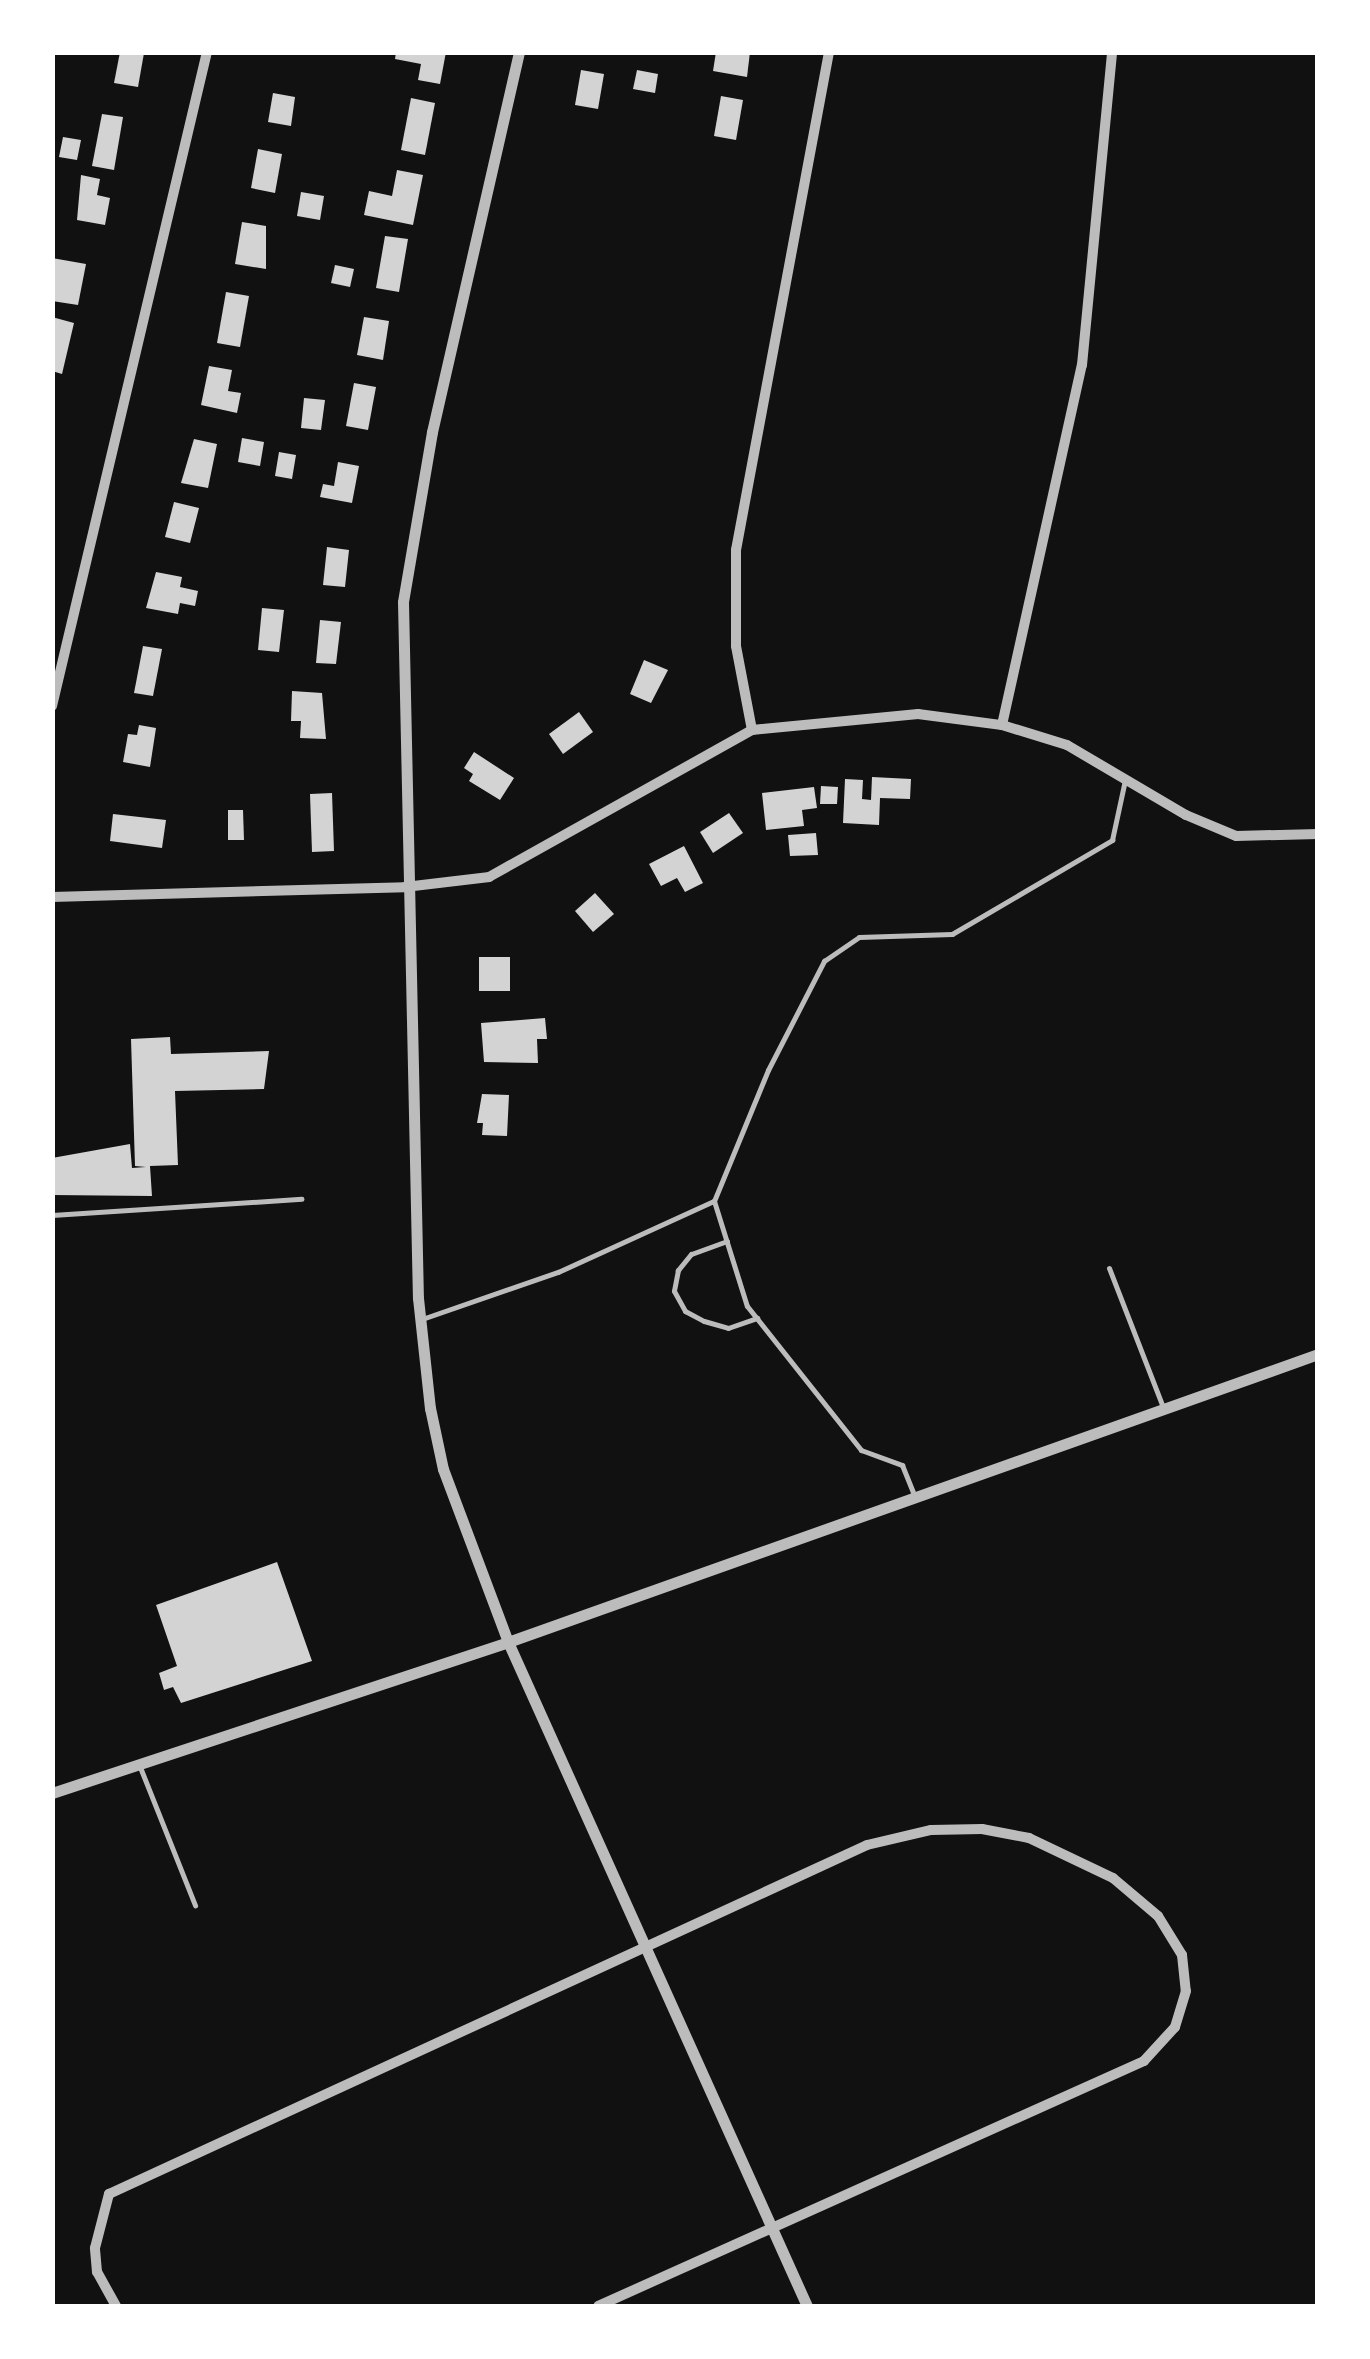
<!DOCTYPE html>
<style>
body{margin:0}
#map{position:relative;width:1370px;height:2359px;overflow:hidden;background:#111;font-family:Mulish,sans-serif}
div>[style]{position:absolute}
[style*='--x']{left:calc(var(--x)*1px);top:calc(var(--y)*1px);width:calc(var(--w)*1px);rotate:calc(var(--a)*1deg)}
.building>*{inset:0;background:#d3d3d3}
.service>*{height:5px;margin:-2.5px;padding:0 2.5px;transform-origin:2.5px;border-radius:2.5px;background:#bcbcbc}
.minor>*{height:10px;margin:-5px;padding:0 5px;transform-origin:5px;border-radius:5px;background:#bcbcbc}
.tertiary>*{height:11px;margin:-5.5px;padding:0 5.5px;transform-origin:5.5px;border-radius:5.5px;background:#bcbcbc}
span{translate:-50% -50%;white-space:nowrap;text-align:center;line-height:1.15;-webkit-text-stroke:9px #fff;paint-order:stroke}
.frame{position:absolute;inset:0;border:55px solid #fff;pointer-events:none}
</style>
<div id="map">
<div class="building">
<div style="clip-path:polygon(120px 52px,144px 53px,138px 87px,114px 83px)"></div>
<div style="clip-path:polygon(396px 52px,446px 52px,440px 84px,418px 80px,421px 64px,395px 59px)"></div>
<div style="clip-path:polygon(716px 52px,750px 52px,747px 77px,713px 71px)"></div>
<div style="clip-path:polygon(581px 70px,604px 74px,598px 109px,575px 105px)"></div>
<div style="clip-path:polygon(637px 70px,658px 74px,655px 93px,633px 89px)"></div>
<div style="clip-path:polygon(273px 93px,295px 97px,291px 126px,268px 122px)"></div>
<div style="clip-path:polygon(721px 96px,743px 100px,736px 140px,714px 136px)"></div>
<div style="clip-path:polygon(411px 98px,435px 103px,425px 155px,401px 150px)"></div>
<div style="clip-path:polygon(102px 114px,123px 117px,114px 170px,92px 166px)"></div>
<div style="clip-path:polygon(63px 137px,81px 140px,77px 160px,59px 157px)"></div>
<div style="clip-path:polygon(258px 149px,282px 154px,275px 193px,251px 188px)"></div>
<div style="clip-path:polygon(397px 170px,423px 175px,413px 225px,364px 215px,369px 191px,392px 196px)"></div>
<div style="clip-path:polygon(81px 175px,100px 179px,97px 195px,110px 198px,105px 225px,77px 220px)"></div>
<div style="clip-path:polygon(301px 192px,324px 196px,320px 220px,297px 216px)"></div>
<div style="clip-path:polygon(242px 222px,266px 226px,266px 269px,235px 264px)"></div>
<div style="clip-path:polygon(385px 236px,408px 239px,399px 292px,376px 288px)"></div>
<div style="clip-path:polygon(52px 258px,86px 264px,78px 305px,52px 301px)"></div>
<div style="clip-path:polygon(335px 265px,354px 269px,350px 287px,331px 283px)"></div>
<div style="clip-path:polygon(226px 292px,249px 296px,240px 347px,217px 343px)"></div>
<div style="clip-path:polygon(52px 317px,74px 323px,62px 374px,52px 371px)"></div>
<div style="clip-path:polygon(364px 317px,389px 321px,383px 360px,357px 355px)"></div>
<div style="clip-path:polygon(209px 366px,232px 370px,228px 391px,241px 393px,237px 413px,201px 405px)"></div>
<div style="clip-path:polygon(354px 383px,376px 387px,368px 430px,346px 426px)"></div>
<div style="clip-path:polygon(304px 398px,325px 400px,321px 430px,301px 428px)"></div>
<div style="clip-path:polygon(242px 438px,264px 442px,260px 466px,238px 462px)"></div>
<div style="clip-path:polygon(194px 439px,217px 444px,208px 488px,181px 483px)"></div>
<div style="clip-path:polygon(279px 452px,296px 455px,292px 479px,275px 476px)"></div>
<div style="clip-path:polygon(338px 462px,359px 466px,352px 503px,320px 497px,323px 484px,334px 486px)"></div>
<div style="clip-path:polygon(174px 502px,199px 508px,190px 543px,165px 537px)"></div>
<div style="clip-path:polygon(327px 547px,349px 550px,345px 587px,323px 585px)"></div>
<div style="clip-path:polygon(156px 572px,182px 577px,180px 587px,198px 591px,195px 606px,180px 603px,178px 614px,146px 608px)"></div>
<div style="clip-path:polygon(262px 608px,284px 610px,279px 652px,258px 650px)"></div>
<div style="clip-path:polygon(320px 620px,341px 622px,336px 664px,316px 663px)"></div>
<div style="clip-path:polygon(143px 646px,162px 649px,153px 696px,134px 693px)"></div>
<div style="clip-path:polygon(644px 660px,668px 670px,651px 703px,630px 694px)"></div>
<div style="clip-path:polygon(292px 691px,322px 693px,326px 739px,300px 738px,301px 721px,291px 721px)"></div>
<div style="clip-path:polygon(579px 712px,593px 732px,563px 754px,549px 734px)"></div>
<div style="clip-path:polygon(139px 725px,156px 728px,150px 767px,123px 762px,128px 734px,137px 735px)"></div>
<div style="clip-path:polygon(474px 752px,514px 778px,500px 800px,469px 781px,473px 774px,464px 768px)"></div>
<div style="clip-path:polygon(872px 777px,911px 779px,910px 799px,880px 798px,879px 825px,843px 823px,845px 779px,863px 780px,862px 799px,871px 800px)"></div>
<div style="clip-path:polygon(821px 786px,838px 787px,837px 804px,820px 804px)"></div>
<div style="clip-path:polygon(814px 787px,817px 808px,802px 810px,804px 826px,766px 830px,762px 793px)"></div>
<div style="clip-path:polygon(332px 793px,334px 851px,312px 852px,310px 794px)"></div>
<div style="clip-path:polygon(228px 810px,243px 810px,244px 840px,228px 840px)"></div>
<div style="clip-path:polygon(729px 813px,743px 833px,713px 853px,700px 832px)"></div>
<div style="clip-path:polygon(113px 814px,166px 820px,162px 848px,110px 841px)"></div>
<div style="clip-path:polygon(816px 833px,818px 855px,790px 856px,788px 835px)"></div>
<div style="clip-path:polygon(684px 846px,703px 883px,685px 892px,677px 878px,661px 886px,649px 864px)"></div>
<div style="clip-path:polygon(595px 893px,614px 914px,593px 932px,575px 911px)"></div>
<div style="clip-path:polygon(479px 957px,510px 957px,510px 991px,479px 991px)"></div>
<div style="clip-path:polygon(545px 1018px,547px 1039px,537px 1039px,538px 1063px,484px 1062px,481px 1023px)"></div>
<div style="clip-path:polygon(170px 1037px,171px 1054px,269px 1051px,264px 1089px,175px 1091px,178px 1165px,150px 1166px,152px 1196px,52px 1195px,52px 1158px,130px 1144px,132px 1168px,146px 1167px,135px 1166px,131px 1039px)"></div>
<div style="clip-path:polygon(482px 1094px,509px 1095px,507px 1136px,482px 1135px,483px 1123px,477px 1123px)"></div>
<div style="clip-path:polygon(277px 1562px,312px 1661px,181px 1703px,173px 1687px,164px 1690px,159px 1673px,177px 1666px,156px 1605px)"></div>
</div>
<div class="service">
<div style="--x:714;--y:1201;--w:142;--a:-67.6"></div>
<div style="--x:768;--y:1070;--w:123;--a:-62.8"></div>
<div style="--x:824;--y:961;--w:42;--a:-34.4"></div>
<div style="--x:859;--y:937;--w:93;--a:-1.8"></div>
<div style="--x:952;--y:934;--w:186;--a:-30.4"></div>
<div style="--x:1112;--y:840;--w:61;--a:-77.8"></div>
<div style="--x:52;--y:1215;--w:250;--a:-3.7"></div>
<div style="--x:727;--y:1241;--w:38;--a:160"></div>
<div style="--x:691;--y:1254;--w:21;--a:129"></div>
<div style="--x:678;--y:1270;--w:21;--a:101"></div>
<div style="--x:674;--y:1291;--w:23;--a:61"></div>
<div style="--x:685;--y:1311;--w:21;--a:28"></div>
<div style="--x:704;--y:1321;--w:25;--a:16"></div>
<div style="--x:728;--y:1328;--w:31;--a:-19"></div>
<div style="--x:1109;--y:1268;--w:149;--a:68.8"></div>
<div style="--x:422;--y:1319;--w:144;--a:-19.1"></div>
<div style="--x:558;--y:1272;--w:171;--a:-24.5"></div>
<div style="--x:714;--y:1201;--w:110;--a:72.6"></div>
<div style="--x:747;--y:1306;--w:184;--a:51.6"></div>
<div style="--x:861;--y:1450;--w:44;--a:20.1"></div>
<div style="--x:902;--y:1465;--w:31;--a:68"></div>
<div style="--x:140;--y:1767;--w:149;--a:68.3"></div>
</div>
<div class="minor">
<div style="--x:52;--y:706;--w:672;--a:-76.67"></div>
<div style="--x:1002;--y:725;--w:369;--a:-77.5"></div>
<div style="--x:1082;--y:365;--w:314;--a:-84.5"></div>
<div style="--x:752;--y:730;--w:86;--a:-100.8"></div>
<div style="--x:736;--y:646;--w:96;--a:-90"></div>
<div style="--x:736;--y:550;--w:507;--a:-79.42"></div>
<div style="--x:52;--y:897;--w:353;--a:-1.6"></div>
<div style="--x:405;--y:887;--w:85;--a:-6.8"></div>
<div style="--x:489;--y:877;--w:301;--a:-29.2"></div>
<div style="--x:752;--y:730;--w:167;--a:-5.5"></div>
<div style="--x:918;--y:714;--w:85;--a:7.5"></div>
<div style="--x:1002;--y:725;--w:68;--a:17.1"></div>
<div style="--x:1067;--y:745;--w:138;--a:30.5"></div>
<div style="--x:1186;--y:815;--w:54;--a:22.8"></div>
<div style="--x:1236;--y:836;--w:82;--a:-1.4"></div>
<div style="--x:116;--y:2306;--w:39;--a:-119"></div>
<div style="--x:97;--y:2272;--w:24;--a:-95"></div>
<div style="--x:95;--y:2248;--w:56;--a:-75.5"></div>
<div style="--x:109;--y:2194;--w:834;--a:-24.72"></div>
<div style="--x:867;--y:1845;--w:66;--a:-13.2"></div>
<div style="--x:931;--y:1830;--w:51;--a:-1.1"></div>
<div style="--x:982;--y:1829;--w:48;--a:10.8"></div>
<div style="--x:1029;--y:1838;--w:93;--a:25.5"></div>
<div style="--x:1113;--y:1878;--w:59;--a:40.2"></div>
<div style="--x:1158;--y:1916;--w:46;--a:58.4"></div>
<div style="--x:1182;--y:1955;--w:36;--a:84"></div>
<div style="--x:1186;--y:1991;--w:38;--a:107"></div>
<div style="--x:1175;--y:2027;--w:46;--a:132.4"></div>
<div style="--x:1144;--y:2061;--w:598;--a:155.83"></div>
</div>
<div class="tertiary">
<div style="--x:519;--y:52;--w:390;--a:102.9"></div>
<div style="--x:432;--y:432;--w:172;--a:99.7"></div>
<div style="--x:403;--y:602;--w:696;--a:88.77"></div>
<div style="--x:418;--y:1298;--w:111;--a:83.8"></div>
<div style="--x:430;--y:1408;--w:62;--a:78"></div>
<div style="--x:443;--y:1469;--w:185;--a:69.4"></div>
<div style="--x:508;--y:1642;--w:728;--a:65.76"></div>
<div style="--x:52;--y:1793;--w:480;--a:-18.3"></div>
<div style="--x:508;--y:1642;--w:860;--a:-19.57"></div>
</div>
<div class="frame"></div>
</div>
